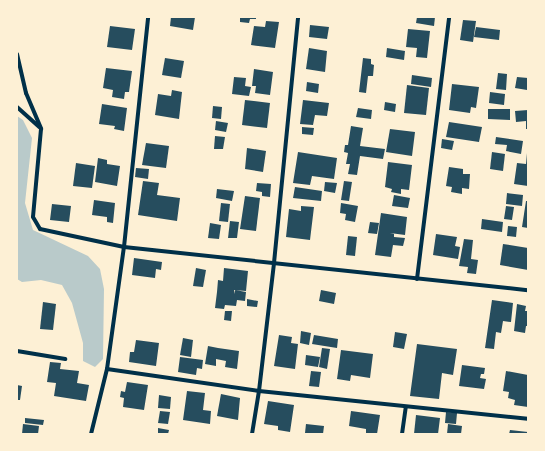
<!DOCTYPE html>
<style>
body{margin:0}
#map{position:relative;width:545px;height:451px;overflow:hidden;background:#fdf0d5;font-family:Ubuntu,sans-serif}
div>[style]{position:absolute}
[style*='--x']{left:calc(var(--x)*1px);top:calc(var(--y)*1px);width:calc(var(--w)*1px);rotate:calc(var(--a)*1deg)}
.green>*{inset:0;background:#b9caca}
.building>*{inset:0;background:#264d5e}
.minor>*{height:4px;margin:-2px;padding:0 2px;transform-origin:2px;border-radius:2px;background:#003049}
span{translate:-50% -50%;white-space:nowrap;text-align:center;line-height:1.15;-webkit-text-stroke:3px #fdf0d5;paint-order:stroke}
.frame{position:absolute;inset:0;border:18px solid #fdf0d5;pointer-events:none}
</style>
<div id="map">
<div class="green">
<div style="clip-path:polygon(17px 116px,23px 120px,32px 138px,25px 203px,33px 230px,88px 256px,100px 269px,104px 289px,103px 359px,95px 367px,83px 361px,83px 343px,72px 303px,62px 285px,41px 280px,22px 282px,17px 279px)"></div>
</div>
<div class="building">
<div style="clip-path:polygon(171px 17px,195px 17px,193px 30px,170px 26px)"></div>
<div style="clip-path:polygon(240px 17px,256px 17px,256px 19px,250px 19px,249px 23px,240px 22px)"></div>
<div style="clip-path:polygon(417px 17px,435px 17px,434px 26px,416px 23px)"></div>
<div style="clip-path:polygon(463px 20px,476px 21px,473px 42px,460px 40px)"></div>
<div style="clip-path:polygon(266px 21px,279px 22px,275px 48px,251px 45px,254px 26px,265px 27px)"></div>
<div style="clip-path:polygon(310px 25px,329px 27px,327px 39px,309px 37px)"></div>
<div style="clip-path:polygon(110px 26px,135px 29px,132px 50px,107px 47px)"></div>
<div style="clip-path:polygon(476px 27px,500px 30px,499px 40px,474px 37px)"></div>
<div style="clip-path:polygon(408px 29px,430px 31px,427px 58px,416px 57px,417px 48px,406px 47px)"></div>
<div style="clip-path:polygon(309px 48px,327px 51px,325px 72px,306px 69px)"></div>
<div style="clip-path:polygon(387px 48px,405px 51px,404px 60px,386px 57px)"></div>
<div style="clip-path:polygon(165px 58px,184px 61px,181px 78px,162px 75px)"></div>
<div style="clip-path:polygon(363px 58px,371px 59px,371px 64px,374px 65px,373px 76px,368px 76px,366px 93px,359px 92px)"></div>
<div style="clip-path:polygon(106px 68px,132px 71px,129px 92px,125px 92px,124px 99px,112px 97px,113px 90px,103px 88px)"></div>
<div style="clip-path:polygon(254px 69px,273px 72px,270px 95px,255px 93px,256px 86px,252px 86px)"></div>
<div style="clip-path:polygon(498px 73px,507px 74px,506px 90px,496px 89px)"></div>
<div style="clip-path:polygon(412px 75px,432px 78px,431px 87px,411px 84px)"></div>
<div style="clip-path:polygon(234px 77px,246px 78px,245px 86px,251px 87px,249px 96px,232px 94px)"></div>
<div style="clip-path:polygon(517px 77px,528px 78px,527px 90px,515px 88px)"></div>
<div style="clip-path:polygon(307px 82px,319px 84px,318px 93px,306px 91px)"></div>
<div style="clip-path:polygon(452px 84px,479px 87px,476px 108px,471px 107px,470px 113px,449px 110px)"></div>
<div style="clip-path:polygon(407px 85px,429px 88px,426px 115px,404px 113px)"></div>
<div style="clip-path:polygon(172px 90px,182px 92px,179px 119px,155px 115px,158px 94px,171px 96px)"></div>
<div style="clip-path:polygon(490px 92px,505px 94px,504px 105px,489px 103px)"></div>
<div style="clip-path:polygon(245px 100px,270px 103px,267px 128px,242px 125px)"></div>
<div style="clip-path:polygon(303px 100px,329px 103px,327px 116px,315px 115px,313px 125px,300px 124px)"></div>
<div style="clip-path:polygon(385px 102px,396px 104px,395px 112px,384px 110px)"></div>
<div style="clip-path:polygon(102px 104px,127px 108px,124px 131px,114px 129px,115px 126px,99px 124px)"></div>
<div style="clip-path:polygon(213px 106px,222px 107px,221px 119px,212px 118px)"></div>
<div style="clip-path:polygon(358px 108px,372px 110px,371px 119px,356px 117px)"></div>
<div style="clip-path:polygon(488px 109px,510px 109px,510px 120px,488px 119px)"></div>
<div style="clip-path:polygon(528px 110px,528px 129px,526px 129px,526px 121px,516px 122px,515px 111px)"></div>
<div style="clip-path:polygon(216px 121px,228px 123px,226px 132px,215px 130px)"></div>
<div style="clip-path:polygon(449px 122px,482px 127px,479px 142px,446px 137px)"></div>
<div style="clip-path:polygon(351px 126px,363px 128px,360px 146px,385px 149px,383px 159px,360px 156px,357px 175px,348px 174px,350px 164px,346px 164px,348px 153px,344px 152px,345px 145px,348px 145px)"></div>
<div style="clip-path:polygon(302px 127px,314px 128px,313px 135px,302px 134px)"></div>
<div style="clip-path:polygon(390px 129px,415px 132px,412px 156px,386px 152px)"></div>
<div style="clip-path:polygon(215px 136px,225px 137px,223px 149px,214px 149px)"></div>
<div style="clip-path:polygon(496px 137px,523px 141px,521px 154px,506px 151px,507px 145px,495px 144px)"></div>
<div style="clip-path:polygon(442px 139px,454px 141px,452px 150px,441px 148px)"></div>
<div style="clip-path:polygon(146px 143px,169px 146px,166px 168px,142px 165px)"></div>
<div style="clip-path:polygon(247px 148px,266px 151px,263px 172px,245px 169px)"></div>
<div style="clip-path:polygon(298px 152px,337px 158px,334px 179px,312px 176px,310px 185px,293px 183px)"></div>
<div style="clip-path:polygon(492px 152px,505px 154px,503px 171px,490px 169px)"></div>
<div style="clip-path:polygon(527px 153px,528px 186px,514px 184px,517px 163px,526px 164px)"></div>
<div style="clip-path:polygon(98px 158px,107px 160px,107px 164px,120px 166px,117px 186px,95px 182px)"></div>
<div style="clip-path:polygon(388px 162px,412px 165px,409px 190px,401px 189px,401px 194px,391px 192px,392px 189px,385px 187px)"></div>
<div style="clip-path:polygon(76px 163px,95px 166px,92px 188px,73px 186px)"></div>
<div style="clip-path:polygon(449px 167px,463px 169px,463px 174px,470px 174px,469px 189px,462px 188px,462px 194px,451px 192px,452px 187px,446px 186px)"></div>
<div style="clip-path:polygon(136px 168px,149px 169px,148px 179px,135px 177px)"></div>
<div style="clip-path:polygon(143px 181px,159px 183px,157px 195px,180px 198px,177px 221px,138px 215px)"></div>
<div style="clip-path:polygon(344px 181px,352px 182px,349px 201px,341px 200px)"></div>
<div style="clip-path:polygon(325px 182px,337px 183px,335px 193px,324px 191px)"></div>
<div style="clip-path:polygon(257px 183px,271px 184px,270px 197px,262px 196px,262px 192px,256px 191px)"></div>
<div style="clip-path:polygon(295px 187px,322px 191px,321px 201px,293px 198px)"></div>
<div style="clip-path:polygon(217px 189px,234px 191px,232px 201px,216px 198px)"></div>
<div style="clip-path:polygon(507px 193px,523px 195px,522px 206px,506px 204px)"></div>
<div style="clip-path:polygon(394px 195px,410px 198px,408px 208px,392px 206px)"></div>
<div style="clip-path:polygon(245px 196px,260px 198px,256px 231px,240px 229px)"></div>
<div style="clip-path:polygon(94px 200px,115px 203px,113px 223px,107px 222px,107px 217px,92px 215px)"></div>
<div style="clip-path:polygon(526px 201px,528px 201px,528px 228px,522px 227px)"></div>
<div style="clip-path:polygon(221px 203px,230px 204px,228px 222px,219px 221px)"></div>
<div style="clip-path:polygon(341px 203px,358px 206px,355px 222px,345px 220px,346px 214px,340px 213px)"></div>
<div style="clip-path:polygon(52px 204px,71px 206px,69px 222px,50px 220px)"></div>
<div style="clip-path:polygon(301px 206px,314px 207px,310px 240px,286px 237px,289px 209px,301px 211px)"></div>
<div style="clip-path:polygon(506px 206px,514px 207px,512px 220px,504px 219px)"></div>
<div style="clip-path:polygon(381px 213px,407px 217px,405px 235px,390px 233px,394px 234px,394px 237px,405px 238px,403px 246px,393px 245px,391px 257px,375px 255px)"></div>
<div style="clip-path:polygon(482px 219px,503px 222px,502px 232px,481px 229px)"></div>
<div style="clip-path:polygon(230px 221px,239px 222px,237px 238px,228px 238px)"></div>
<div style="clip-path:polygon(370px 222px,379px 223px,377px 234px,368px 233px)"></div>
<div style="clip-path:polygon(210px 223px,221px 225px,219px 239px,208px 238px)"></div>
<div style="clip-path:polygon(508px 226px,517px 227px,516px 237px,507px 236px)"></div>
<div style="clip-path:polygon(436px 234px,457px 237px,455px 246px,460px 247px,458px 259px,433px 255px)"></div>
<div style="clip-path:polygon(348px 236px,357px 237px,355px 256px,346px 255px)"></div>
<div style="clip-path:polygon(464px 239px,473px 240px,471px 259px,478px 260px,476px 274px,467px 273px,468px 267px,459px 266px)"></div>
<div style="clip-path:polygon(503px 244px,528px 248px,528px 270px,500px 265px)"></div>
<div style="clip-path:polygon(134px 258px,162px 262px,161px 270px,156px 269px,155px 278px,132px 275px)"></div>
<div style="clip-path:polygon(196px 268px,206px 270px,203px 287px,193px 286px)"></div>
<div style="clip-path:polygon(224px 268px,248px 271px,246px 291px,234px 290px,234px 294px,235px 290px,246px 292px,245px 301px,237px 300px,236px 306px,225px 305px,224px 309px,215px 308px,217px 292px,223px 293px,217px 292px,218px 280px,223px 281px)"></div>
<div style="clip-path:polygon(321px 290px,336px 293px,334px 304px,319px 301px)"></div>
<div style="clip-path:polygon(247px 299px,258px 301px,257px 307px,247px 306px)"></div>
<div style="clip-path:polygon(492px 300px,513px 303px,511px 322px,503px 321px,501px 333px,496px 332px,494px 349px,485px 348px)"></div>
<div style="clip-path:polygon(43px 302px,56px 304px,53px 330px,40px 329px)"></div>
<div style="clip-path:polygon(517px 304px,526px 306px,525px 311px,528px 311px,528px 326px,526px 326px,525px 333px,514px 331px)"></div>
<div style="clip-path:polygon(225px 311px,232px 311px,231px 321px,224px 320px)"></div>
<div style="clip-path:polygon(301px 331px,311px 333px,309px 345px,300px 343px)"></div>
<div style="clip-path:polygon(395px 332px,407px 334px,404px 349px,393px 347px)"></div>
<div style="clip-path:polygon(279px 335px,292px 337px,291px 343px,298px 344px,295px 369px,274px 366px)"></div>
<div style="clip-path:polygon(314px 335px,338px 339px,337px 348px,312px 344px)"></div>
<div style="clip-path:polygon(183px 338px,193px 340px,191px 357px,180px 355px)"></div>
<div style="clip-path:polygon(136px 340px,159px 343px,156px 366px,129px 362px,130px 352px,134px 352px)"></div>
<div style="clip-path:polygon(417px 344px,457px 349px,453px 375px,442px 373px,439px 399px,410px 396px)"></div>
<div style="clip-path:polygon(208px 346px,218px 348px,217px 358px,218px 348px,239px 351px,237px 369px,225px 367px,226px 361px,216px 359px,216px 366px,205px 364px)"></div>
<div style="clip-path:polygon(322px 348px,330px 349px,327px 369px,319px 367px)"></div>
<div style="clip-path:polygon(341px 350px,373px 354px,370px 378px,351px 375px,350px 381px,337px 379px)"></div>
<div style="clip-path:polygon(306px 355px,320px 357px,318px 367px,305px 365px)"></div>
<div style="clip-path:polygon(180px 357px,203px 360px,202px 369px,197px 368px,196px 375px,178px 372px)"></div>
<div style="clip-path:polygon(50px 362px,61px 363px,60px 369px,79px 371px,77px 383px,89px 385px,86px 401px,54px 396px,56px 383px,47px 382px)"></div>
<div style="clip-path:polygon(462px 365px,485px 368px,484px 374px,481px 374px,480px 378px,486px 379px,484px 389px,459px 386px)"></div>
<div style="clip-path:polygon(311px 371px,321px 372px,319px 387px,309px 386px)"></div>
<div style="clip-path:polygon(506px 371px,528px 375px,528px 407px,514px 405px,515px 400px,508px 398px,509px 392px,503px 391px)"></div>
<div style="clip-path:polygon(127px 382px,148px 385px,144px 410px,123px 407px,124px 398px,120px 397px,121px 391px,125px 392px)"></div>
<div style="clip-path:polygon(17px 385px,22px 386px,20px 400px,17px 400px)"></div>
<div style="clip-path:polygon(187px 391px,205px 393px,203px 410px,211px 411px,210px 424px,183px 420px)"></div>
<div style="clip-path:polygon(221px 394px,240px 398px,238px 420px,217px 416px)"></div>
<div style="clip-path:polygon(159px 395px,171px 397px,170px 409px,158px 408px)"></div>
<div style="clip-path:polygon(268px 401px,294px 405px,290px 432px,278px 430px,278px 426px,264px 424px)"></div>
<div style="clip-path:polygon(160px 411px,170px 412px,168px 424px,158px 423px)"></div>
<div style="clip-path:polygon(351px 411px,380px 415px,377px 434px,366px 434px,366px 429px,349px 426px)"></div>
<div style="clip-path:polygon(446px 412px,457px 413px,456px 424px,445px 423px)"></div>
<div style="clip-path:polygon(416px 415px,440px 418px,438px 434px,414px 434px)"></div>
<div style="clip-path:polygon(25px 418px,44px 420px,43px 425px,25px 423px)"></div>
<div style="clip-path:polygon(23px 424px,39px 426px,38px 434px,22px 434px)"></div>
<div style="clip-path:polygon(306px 424px,324px 426px,323px 434px,305px 433px)"></div>
<div style="clip-path:polygon(448px 424px,462px 426px,461px 434px,447px 434px)"></div>
<div style="clip-path:polygon(158px 428px,169px 430px,168px 434px,158px 434px)"></div>
<div style="clip-path:polygon(510px 430px,528px 432px,528px 434px,509px 434px)"></div>
</div>
<div class="minor">
<div style="--x:17;--y:54;--w:40;--a:77"></div>
<div style="--x:26;--y:93;--w:39;--a:67"></div>
<div style="--x:41;--y:129;--w:88;--a:95.2"></div>
<div style="--x:33;--y:217;--w:14;--a:60"></div>
<div style="--x:40;--y:229;--w:86;--a:12.1"></div>
<div style="--x:124;--y:247;--w:406;--a:6.1"></div>
<div style="--x:17;--y:107;--w:30;--a:42"></div>
<div style="--x:417;--y:279;--w:264;--a:-83"></div>
<div style="--x:17;--y:351;--w:49;--a:9.5"></div>
<div style="--x:107;--y:369;--w:154;--a:8.2"></div>
<div style="--x:259;--y:391;--w:270;--a:5.9"></div>
<div style="--x:91;--y:434;--w:67;--a:-76.2"></div>
<div style="--x:107;--y:369;--w:123;--a:-82.1"></div>
<div style="--x:124;--y:247;--w:231;--a:-84"></div>
<div style="--x:252;--y:434;--w:44;--a:-80.8"></div>
<div style="--x:259;--y:391;--w:129;--a:-83.3"></div>
<div style="--x:274;--y:263;--w:247;--a:-84.4"></div>
<div style="--x:402;--y:434;--w:27;--a:-82"></div>
</div>
<div class="frame"></div>
</div>
